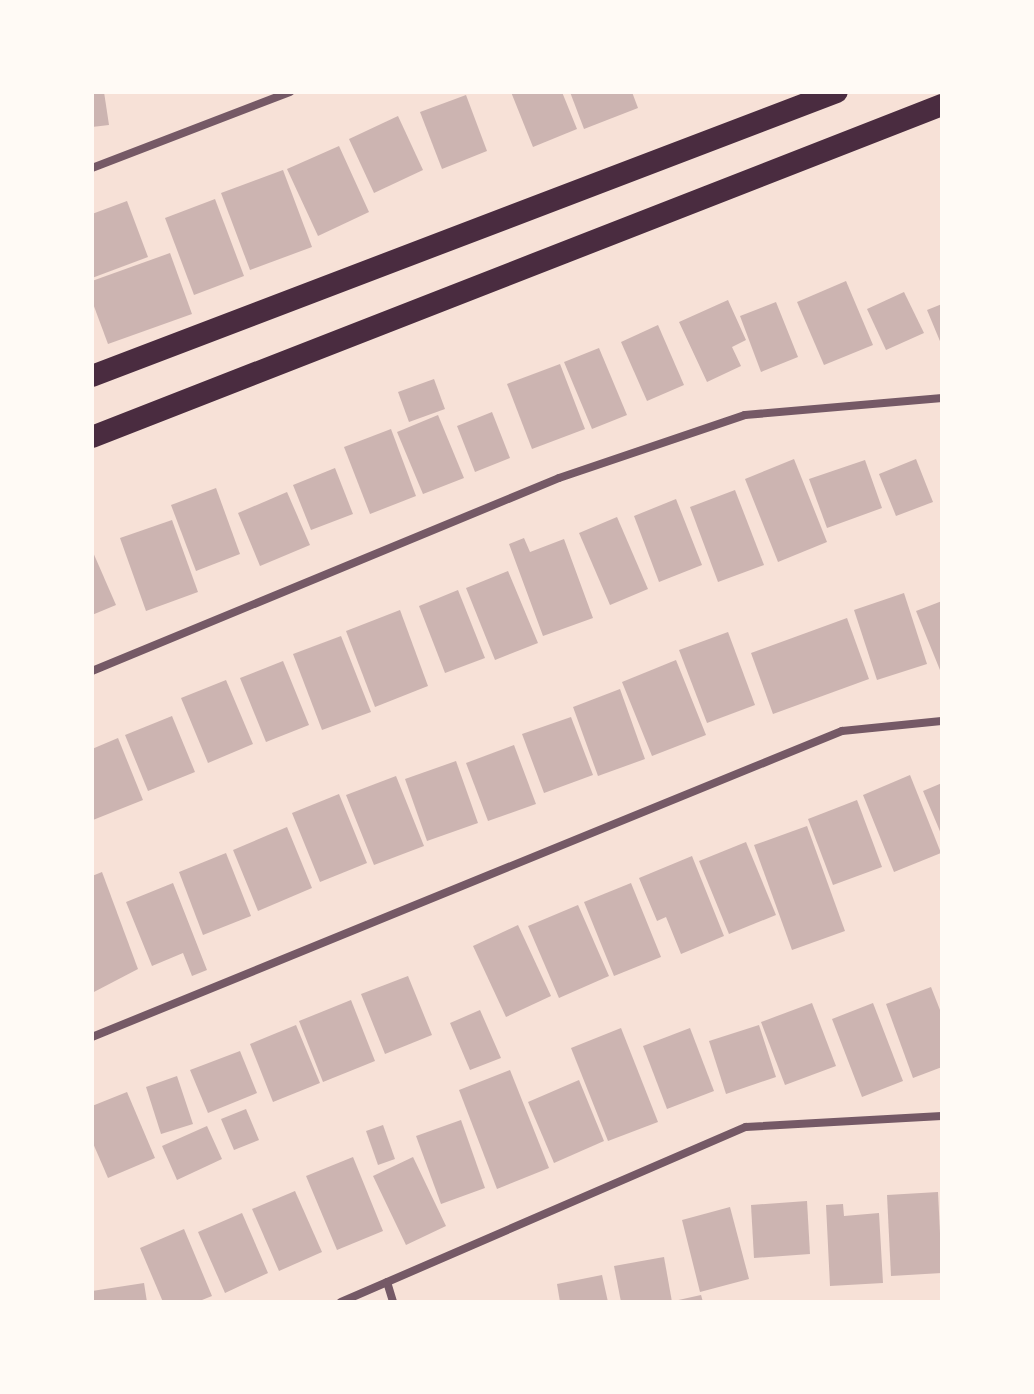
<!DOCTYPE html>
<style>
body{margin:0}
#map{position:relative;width:1034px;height:1394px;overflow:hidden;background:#f7e1d7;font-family:Georgia,serif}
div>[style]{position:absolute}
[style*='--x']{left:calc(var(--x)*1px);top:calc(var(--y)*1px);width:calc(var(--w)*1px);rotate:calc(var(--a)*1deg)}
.building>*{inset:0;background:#ccb4b1}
.minor>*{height:8px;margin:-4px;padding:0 4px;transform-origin:4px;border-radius:4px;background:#755966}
.trunk>*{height:22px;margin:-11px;padding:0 11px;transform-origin:11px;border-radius:11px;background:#4a2c40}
span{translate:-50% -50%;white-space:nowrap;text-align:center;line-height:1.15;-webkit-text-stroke:6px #fffaf5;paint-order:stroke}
.frame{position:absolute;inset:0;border:94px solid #fffaf5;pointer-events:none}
</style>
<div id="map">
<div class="building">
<div style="clip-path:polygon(92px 92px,104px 92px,109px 125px,92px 127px)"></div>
<div style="clip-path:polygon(511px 92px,562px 92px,577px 129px,533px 147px)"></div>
<div style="clip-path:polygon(570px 92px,632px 92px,638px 108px,584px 129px)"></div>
<div style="clip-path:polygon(466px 95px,487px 151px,442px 169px,420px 112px)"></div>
<div style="clip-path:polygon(398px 116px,423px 170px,374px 193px,349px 139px)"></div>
<div style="clip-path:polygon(339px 146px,369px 212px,318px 236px,287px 169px)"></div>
<div style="clip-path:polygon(283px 170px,312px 247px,250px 270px,221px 193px)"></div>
<div style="clip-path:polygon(215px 199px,244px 276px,194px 295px,165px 218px)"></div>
<div style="clip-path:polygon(127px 201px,148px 257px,92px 278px,92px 214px)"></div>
<div style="clip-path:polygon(170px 253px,192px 314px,108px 344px,92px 301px,92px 281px)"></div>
<div style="clip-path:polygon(846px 281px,873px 345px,824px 365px,797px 302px)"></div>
<div style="clip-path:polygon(904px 292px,924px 333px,886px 350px,867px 309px)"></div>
<div style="clip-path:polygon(728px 300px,746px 340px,732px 347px,741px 366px,707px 382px,679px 322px)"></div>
<div style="clip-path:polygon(776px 302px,798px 357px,761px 372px,740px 316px)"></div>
<div style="clip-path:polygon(942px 304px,942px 346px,927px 310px)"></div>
<div style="clip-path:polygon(658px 325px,684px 385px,647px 401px,621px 342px)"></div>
<div style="clip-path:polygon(599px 348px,627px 415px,592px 429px,564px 362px)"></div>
<div style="clip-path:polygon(560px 364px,585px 429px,532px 449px,507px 384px)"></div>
<div style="clip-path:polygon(434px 379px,445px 409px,409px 422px,398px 392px)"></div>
<div style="clip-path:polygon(492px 412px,510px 458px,475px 472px,457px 426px)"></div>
<div style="clip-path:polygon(438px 415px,464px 478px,423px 494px,397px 432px)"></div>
<div style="clip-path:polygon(391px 429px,416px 496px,370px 514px,344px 447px)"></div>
<div style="clip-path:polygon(794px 459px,827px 542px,778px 562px,745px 479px)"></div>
<div style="clip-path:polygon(916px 459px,933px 502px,896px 516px,879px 474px)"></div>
<div style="clip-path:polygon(865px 460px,882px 508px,827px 528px,809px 479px)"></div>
<div style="clip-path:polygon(335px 468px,353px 514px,311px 530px,293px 485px)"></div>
<div style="clip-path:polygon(216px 488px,240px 554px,196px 571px,171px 505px)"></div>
<div style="clip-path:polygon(735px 490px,764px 565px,718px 582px,690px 507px)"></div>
<div style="clip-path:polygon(287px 492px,310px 545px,260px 566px,238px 513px)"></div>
<div style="clip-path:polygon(676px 499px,702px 565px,659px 582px,634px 516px)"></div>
<div style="clip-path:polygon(617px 517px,648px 589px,610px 605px,579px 533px)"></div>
<div style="clip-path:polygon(172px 520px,198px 592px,146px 611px,120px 538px)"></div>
<div style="clip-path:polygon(524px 538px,530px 552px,564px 539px,593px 618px,543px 636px,509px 544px)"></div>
<div style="clip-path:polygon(92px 550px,116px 605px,92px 615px)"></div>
<div style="clip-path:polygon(508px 571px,538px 643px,495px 660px,466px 588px)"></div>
<div style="clip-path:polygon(458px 590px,485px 658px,445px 673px,419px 606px)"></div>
<div style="clip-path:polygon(904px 593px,927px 664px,877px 680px,854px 610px)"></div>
<div style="clip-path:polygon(942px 601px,942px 675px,916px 611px)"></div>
<div style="clip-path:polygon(400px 610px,428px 686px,375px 707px,346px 631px)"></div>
<div style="clip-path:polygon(847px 618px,869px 679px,773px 714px,751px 653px)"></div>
<div style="clip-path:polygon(728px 632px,755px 705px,707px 723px,679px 650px)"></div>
<div style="clip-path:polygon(341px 636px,371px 712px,322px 730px,293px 654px)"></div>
<div style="clip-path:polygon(676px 660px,706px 735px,652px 756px,622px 682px)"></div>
<div style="clip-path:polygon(283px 661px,309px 725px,266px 742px,240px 678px)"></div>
<div style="clip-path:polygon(226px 680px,253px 744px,208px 763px,181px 698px)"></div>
<div style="clip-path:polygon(620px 689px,645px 759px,598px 776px,573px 707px)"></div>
<div style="clip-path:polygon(172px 716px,195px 772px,148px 791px,125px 735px)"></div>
<div style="clip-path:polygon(571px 717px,593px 775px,544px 793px,522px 734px)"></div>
<div style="clip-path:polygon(118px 738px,143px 800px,93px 820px,92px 749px)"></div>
<div style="clip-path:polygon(514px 745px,536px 804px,488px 821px,466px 763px)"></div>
<div style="clip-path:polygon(456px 761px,478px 823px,427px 841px,405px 779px)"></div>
<div style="clip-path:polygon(910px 775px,941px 853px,894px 872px,863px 795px)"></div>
<div style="clip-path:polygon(396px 776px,424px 846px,374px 865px,346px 795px)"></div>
<div style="clip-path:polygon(942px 783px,942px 836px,923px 791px)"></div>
<div style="clip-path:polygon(339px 794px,367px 863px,320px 882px,292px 813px)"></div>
<div style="clip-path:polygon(857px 800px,882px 867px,833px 885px,808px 819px)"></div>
<div style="clip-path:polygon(807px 826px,845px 931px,792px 950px,754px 845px)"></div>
<div style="clip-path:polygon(287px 827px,312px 888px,258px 911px,233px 850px)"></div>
<div style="clip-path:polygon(746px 842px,776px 915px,729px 934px,699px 861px)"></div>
<div style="clip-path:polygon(226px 853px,251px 916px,203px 935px,179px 872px)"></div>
<div style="clip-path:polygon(692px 856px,724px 936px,681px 954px,666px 917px,657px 921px,639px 878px)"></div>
<div style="clip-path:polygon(102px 872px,138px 969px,92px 993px,92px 876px)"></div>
<div style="clip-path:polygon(173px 883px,207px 970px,192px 976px,183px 953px,152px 966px,126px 902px)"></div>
<div style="clip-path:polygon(631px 883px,661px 957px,614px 976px,584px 902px)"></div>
<div style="clip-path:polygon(578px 905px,609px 976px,559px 998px,528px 926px)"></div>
<div style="clip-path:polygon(518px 925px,551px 996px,506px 1017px,473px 946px)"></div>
<div style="clip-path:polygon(408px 976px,432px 1035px,385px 1054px,361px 994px)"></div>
<div style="clip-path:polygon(931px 987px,942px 1015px,942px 1067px,913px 1078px,886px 1004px)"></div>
<div style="clip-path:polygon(351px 1000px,375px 1061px,323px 1082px,299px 1021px)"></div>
<div style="clip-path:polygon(812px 1003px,836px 1066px,785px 1085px,761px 1022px)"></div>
<div style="clip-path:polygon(873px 1003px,903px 1081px,862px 1097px,832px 1019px)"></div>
<div style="clip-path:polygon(480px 1010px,501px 1058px,470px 1070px,450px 1023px)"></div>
<div style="clip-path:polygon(296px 1025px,320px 1083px,273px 1102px,250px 1044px)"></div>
<div style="clip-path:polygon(759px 1025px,776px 1077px,726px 1094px,709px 1041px)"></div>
<div style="clip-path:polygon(621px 1028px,658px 1122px,608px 1141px,571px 1048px)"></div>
<div style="clip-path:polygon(690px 1028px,714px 1091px,667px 1109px,643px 1046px)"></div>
<div style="clip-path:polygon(240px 1051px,257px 1093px,208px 1113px,190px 1070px)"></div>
<div style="clip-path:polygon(510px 1070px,549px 1168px,497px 1189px,459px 1090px)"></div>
<div style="clip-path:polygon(177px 1076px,193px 1124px,161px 1134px,146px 1087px)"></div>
<div style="clip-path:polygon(579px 1080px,604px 1141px,554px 1163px,528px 1102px)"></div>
<div style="clip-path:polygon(127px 1092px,155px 1158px,108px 1178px,92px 1141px,92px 1106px)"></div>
<div style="clip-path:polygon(246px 1109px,259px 1140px,234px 1150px,221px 1119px)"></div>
<div style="clip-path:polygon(461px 1120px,485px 1188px,441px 1204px,416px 1136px)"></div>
<div style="clip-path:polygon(383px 1125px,395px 1159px,378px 1165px,366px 1131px)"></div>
<div style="clip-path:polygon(207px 1126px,222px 1159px,177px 1180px,162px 1146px)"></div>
<div style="clip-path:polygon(353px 1157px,383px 1231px,337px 1250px,306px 1176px)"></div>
<div style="clip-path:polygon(413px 1157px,446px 1226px,406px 1245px,373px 1176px)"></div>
<div style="clip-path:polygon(295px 1191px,322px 1252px,279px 1271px,252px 1209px)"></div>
<div style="clip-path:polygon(938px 1192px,942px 1273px,891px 1276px,887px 1195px)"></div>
<div style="clip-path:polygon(807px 1201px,810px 1254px,754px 1258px,751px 1205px)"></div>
<div style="clip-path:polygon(843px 1204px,844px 1216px,879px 1213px,883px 1283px,830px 1286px,826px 1205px)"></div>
<div style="clip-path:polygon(730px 1207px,749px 1279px,700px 1292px,682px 1220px)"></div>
<div style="clip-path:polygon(242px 1213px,268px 1273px,225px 1293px,198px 1232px)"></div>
<div style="clip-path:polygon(184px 1229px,212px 1296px,197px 1302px,163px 1302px,140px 1248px)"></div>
<div style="clip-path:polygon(664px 1257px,672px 1302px,621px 1302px,614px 1266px)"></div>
<div style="clip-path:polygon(602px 1275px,608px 1302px,560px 1302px,557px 1284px)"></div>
<div style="clip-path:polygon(144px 1283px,147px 1302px,94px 1302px,92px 1291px)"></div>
<div style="clip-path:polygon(701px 1295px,703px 1302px,674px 1302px,674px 1301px)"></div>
</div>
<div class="minor">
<div style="--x:92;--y:168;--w:212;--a:-21"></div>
<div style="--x:92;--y:671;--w:505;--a:-22.45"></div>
<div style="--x:559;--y:478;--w:196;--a:-18.7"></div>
<div style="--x:745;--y:415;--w:198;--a:-4.9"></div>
<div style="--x:92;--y:1037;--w:810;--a:-22.2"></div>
<div style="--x:842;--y:731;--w:100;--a:-5.7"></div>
<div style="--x:387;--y:1282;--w:21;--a:73"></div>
<div style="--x:341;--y:1302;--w:441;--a:-23.4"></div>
<div style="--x:746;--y:1127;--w:196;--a:-3.2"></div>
</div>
<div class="trunk">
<div style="--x:92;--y:376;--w:797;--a:-20.87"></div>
<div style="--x:92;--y:437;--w:913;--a:-21.34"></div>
</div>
<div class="frame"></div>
</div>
